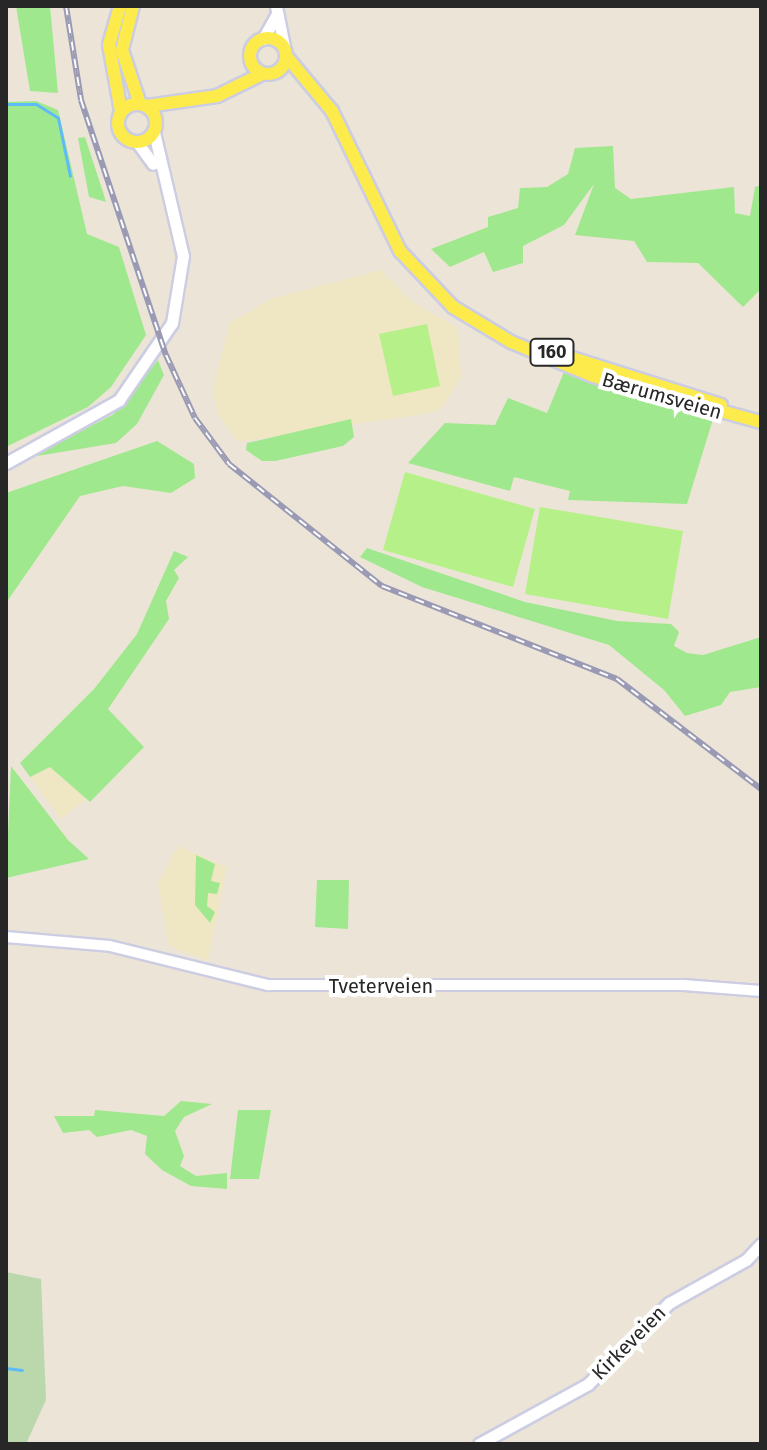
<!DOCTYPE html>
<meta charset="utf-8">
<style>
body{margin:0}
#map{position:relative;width:767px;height:1450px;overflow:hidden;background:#ece5d7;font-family:"Fira Sans",sans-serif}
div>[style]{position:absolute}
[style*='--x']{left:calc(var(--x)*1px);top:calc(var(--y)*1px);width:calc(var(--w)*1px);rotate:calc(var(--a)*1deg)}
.education>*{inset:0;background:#efe7c4}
.green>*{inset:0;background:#a0e88d}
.cemetery>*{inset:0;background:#bbd7ac}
.pitch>*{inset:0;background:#b6f088}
.stream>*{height:3px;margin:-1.5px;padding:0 1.5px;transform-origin:1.5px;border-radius:1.5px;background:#5fbbf8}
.roads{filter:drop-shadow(2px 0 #cccde2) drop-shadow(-2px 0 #cccde2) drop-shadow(0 2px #cccde2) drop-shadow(0 -2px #cccde2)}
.tertiary>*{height:10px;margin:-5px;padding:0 5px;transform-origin:5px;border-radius:5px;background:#fff}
.secondary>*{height:11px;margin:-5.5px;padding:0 5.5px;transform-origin:5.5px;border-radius:5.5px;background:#fff}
.primary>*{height:12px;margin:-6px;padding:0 6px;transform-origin:6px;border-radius:6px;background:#fceb4b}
.primary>.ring{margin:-6px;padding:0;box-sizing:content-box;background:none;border:12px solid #fceb4b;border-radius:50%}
.rail>*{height:6px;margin-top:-3px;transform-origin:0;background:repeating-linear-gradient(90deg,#fff 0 9px,#9a9ab4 0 18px);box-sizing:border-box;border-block:2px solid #9a9ab4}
span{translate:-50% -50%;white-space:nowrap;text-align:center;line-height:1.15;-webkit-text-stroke:8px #fff;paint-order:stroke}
.shield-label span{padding:2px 6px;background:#fff;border:2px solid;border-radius:6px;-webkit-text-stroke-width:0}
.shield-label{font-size:18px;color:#272727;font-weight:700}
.street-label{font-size:20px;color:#272727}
.frame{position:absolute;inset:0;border:8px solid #272727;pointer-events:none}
</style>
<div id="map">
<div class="education">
<div style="clip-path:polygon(381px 270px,411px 301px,458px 328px,461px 376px,446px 402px,436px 412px,238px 442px,219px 416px,212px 391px,230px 322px,274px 298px)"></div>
<div style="clip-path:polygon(50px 767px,86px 799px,61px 819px,30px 777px)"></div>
<div style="clip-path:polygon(178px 846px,227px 867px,208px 961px,169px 946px,158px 884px)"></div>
</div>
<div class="green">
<div style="clip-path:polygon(16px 6px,50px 6px,58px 93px,30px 91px)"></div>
<div style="clip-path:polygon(36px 101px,58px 110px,87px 234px,119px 247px,146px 335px,111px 387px,88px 407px,6px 447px,6px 102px)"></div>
<div style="clip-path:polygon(85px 137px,103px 192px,106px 202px,89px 197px,78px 138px)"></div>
<div style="clip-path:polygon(613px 146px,615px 188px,631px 199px,734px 187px,735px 213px,750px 216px,755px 187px,761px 185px,761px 289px,743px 307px,698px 263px,647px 262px,634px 241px,575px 235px,594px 184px,564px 225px,523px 246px,523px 263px,493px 272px,484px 252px,450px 267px,431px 249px,488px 227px,488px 217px,518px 208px,520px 188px,547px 187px,568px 174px,575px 148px)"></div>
<div style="clip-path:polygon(158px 360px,164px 375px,137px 424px,116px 443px,31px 457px,114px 414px)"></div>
<div style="clip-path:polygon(564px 372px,713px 419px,687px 504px,568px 500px,570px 491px,514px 477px,510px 491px,408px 463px,445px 423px,495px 425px,508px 398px,547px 413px)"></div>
<div style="clip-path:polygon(351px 419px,354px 437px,343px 446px,275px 461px,262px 461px,246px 450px,247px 443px)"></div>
<div style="clip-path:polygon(157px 441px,194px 464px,195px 478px,171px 493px,123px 486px,80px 496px,6px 603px,6px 493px)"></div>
<div style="clip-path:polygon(367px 548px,525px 602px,617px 621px,671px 624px,679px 632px,674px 646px,687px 653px,703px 655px,761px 637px,761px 687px,730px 692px,721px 705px,685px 716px,664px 690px,609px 645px,422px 587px,360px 557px)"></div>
<div style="clip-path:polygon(174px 551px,188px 557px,174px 570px,179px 578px,166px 601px,169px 619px,108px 709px,144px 747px,90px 802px,50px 767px,30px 777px,20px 763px,94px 689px,137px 634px)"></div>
<div style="clip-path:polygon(11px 766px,68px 840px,89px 859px,6px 878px)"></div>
<div style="clip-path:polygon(196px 855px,215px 864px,211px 881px,220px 883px,217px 894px,208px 893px,207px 906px,215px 912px,210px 923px,195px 905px)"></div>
<div style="clip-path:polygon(317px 880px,349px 880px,348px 929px,315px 927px)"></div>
<div style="clip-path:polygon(181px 1101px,212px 1104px,184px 1117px,175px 1131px,184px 1156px,180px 1166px,196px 1176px,227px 1173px,227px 1189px,191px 1186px,162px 1170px,145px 1154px,147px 1136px,131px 1130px,97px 1137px,89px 1130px,63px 1133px,54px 1116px,94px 1116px,95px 1110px,164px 1116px)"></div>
<div style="clip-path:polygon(238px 1110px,271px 1110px,259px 1179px,230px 1179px)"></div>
</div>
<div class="cemetery">
<div style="clip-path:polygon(6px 1272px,41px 1279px,46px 1400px,26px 1444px,6px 1444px)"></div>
</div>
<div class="pitch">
<div style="clip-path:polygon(427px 324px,440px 386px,393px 396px,379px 334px)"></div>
<div style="clip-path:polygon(405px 472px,535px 509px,513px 587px,383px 550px)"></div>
<div style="clip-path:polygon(540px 507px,683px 531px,668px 619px,525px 594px)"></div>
</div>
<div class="stream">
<div style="--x:6;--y:104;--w:30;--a:0"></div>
<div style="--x:36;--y:104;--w:26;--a:32"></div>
<div style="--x:58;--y:118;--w:59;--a:78.3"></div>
<div style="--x:6;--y:1368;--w:16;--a:7"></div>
</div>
<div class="roads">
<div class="tertiary">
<div style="--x:6;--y:937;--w:104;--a:4.9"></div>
<div style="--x:110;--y:946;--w:163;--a:13.9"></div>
<div style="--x:268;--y:985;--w:416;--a:0"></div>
<div style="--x:684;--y:985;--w:77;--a:4.5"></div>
</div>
<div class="secondary">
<div style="--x:276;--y:6;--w:41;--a:78.7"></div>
<div style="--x:263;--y:39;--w:29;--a:-61"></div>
<div style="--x:137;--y:142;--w:27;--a:54"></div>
<div style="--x:6;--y:463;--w:129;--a:-29.1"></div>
<div style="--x:119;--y:400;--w:93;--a:-55.5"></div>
<div style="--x:172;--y:323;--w:68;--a:-80.7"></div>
<div style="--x:183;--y:256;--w:127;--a:-103.2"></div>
<div style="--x:479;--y:1444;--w:124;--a:-28.8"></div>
<div style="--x:588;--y:1384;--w:115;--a:-45"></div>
<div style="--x:669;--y:1303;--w:88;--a:-29.2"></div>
<div style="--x:746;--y:1260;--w:22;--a:-47"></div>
</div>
<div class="primary">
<div style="--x:120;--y:6;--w:41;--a:105.8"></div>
<div style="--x:109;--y:45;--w:68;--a:79.8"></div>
<div style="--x:133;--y:6;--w:45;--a:104"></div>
<div style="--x:122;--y:50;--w:57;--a:71.6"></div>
<div class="ring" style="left:250px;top:38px;width:24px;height:24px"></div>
<div style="--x:287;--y:57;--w:70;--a:50.2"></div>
<div style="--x:332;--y:111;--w:156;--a:64.1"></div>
<div style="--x:400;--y:251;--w:77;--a:46.6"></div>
<div style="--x:453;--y:307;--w:68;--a:31.1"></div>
<div style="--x:511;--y:342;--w:89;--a:22.5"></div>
<div style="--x:593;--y:376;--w:174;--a:15.3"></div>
<div class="ring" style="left:118px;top:104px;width:26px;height:26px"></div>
<div style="--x:147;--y:106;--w:71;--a:-8.1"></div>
<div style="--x:217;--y:96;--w:50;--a:-26.1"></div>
<div style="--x:556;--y:353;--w:173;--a:17.5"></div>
</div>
</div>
<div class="rail">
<div style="--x:66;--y:6;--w:95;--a:80.9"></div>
<div style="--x:81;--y:100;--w:269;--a:71.6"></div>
<div style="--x:166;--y:355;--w:69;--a:65.3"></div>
<div style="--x:195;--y:418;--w:57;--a:53.5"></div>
<div style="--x:229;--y:464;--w:196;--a:38.6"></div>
<div style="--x:382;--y:586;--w:253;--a:21.6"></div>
<div style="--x:617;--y:679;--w:181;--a:37.4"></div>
</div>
<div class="shield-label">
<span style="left:552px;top:352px">160</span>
</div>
<div class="street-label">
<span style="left:662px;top:396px;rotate:16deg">Bærumsveien</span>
<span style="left:381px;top:986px">Tveterveien</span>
<span style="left:629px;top:1343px;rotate:-45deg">Kirkeveien</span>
</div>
<div class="frame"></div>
</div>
